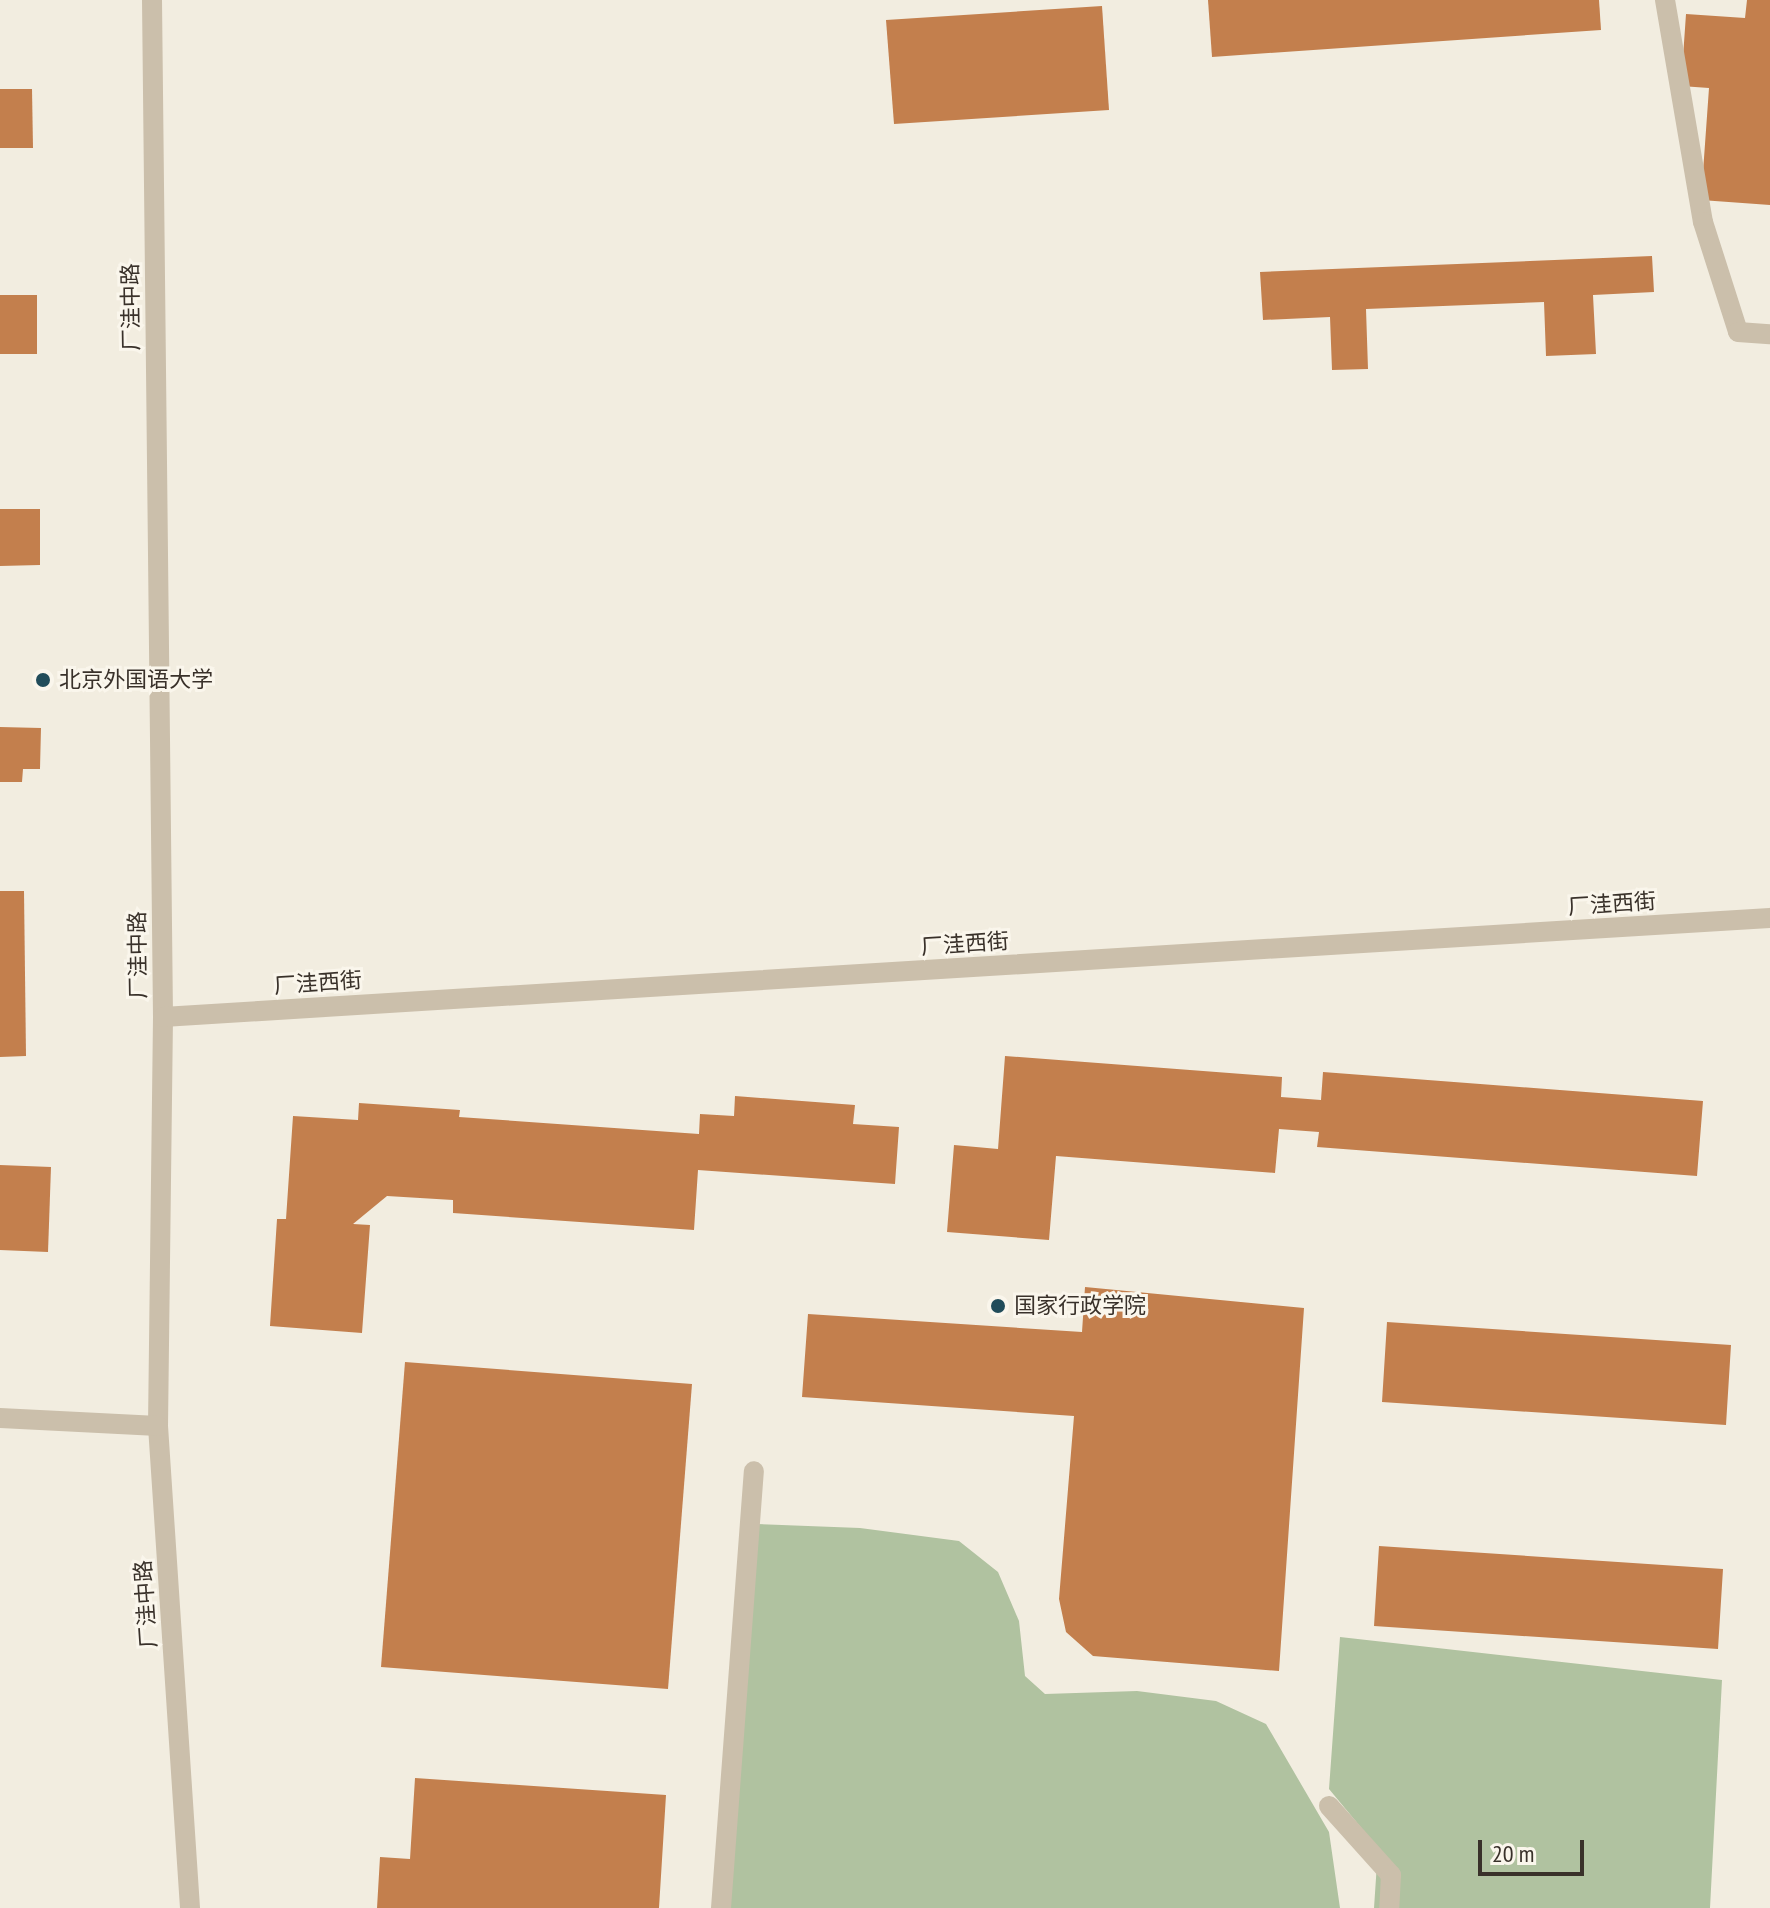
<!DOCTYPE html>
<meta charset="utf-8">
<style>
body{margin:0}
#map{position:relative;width:1770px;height:1908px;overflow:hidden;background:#f2ede0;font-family:"PT Sans Narrow","Noto Sans SC",sans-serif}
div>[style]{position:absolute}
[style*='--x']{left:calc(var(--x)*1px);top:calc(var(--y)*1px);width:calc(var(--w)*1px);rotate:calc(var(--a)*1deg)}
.green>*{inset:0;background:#b0c2a0}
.building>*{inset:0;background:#c37f4d}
.minor>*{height:20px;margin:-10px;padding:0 10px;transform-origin:10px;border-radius:10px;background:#cbbfab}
.dots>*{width:22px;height:22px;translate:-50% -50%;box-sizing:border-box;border:4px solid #faf6ec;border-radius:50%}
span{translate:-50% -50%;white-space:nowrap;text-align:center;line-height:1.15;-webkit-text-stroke:6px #faf6ec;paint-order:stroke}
.street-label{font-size:22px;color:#39312a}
.poi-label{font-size:22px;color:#39312a}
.left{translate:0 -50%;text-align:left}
.scale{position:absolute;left:1478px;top:1840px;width:106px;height:36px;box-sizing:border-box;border:4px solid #39312a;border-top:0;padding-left:10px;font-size:24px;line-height:28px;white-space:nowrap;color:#39312a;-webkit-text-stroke:6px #faf6ec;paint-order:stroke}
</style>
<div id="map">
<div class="green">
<div style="clip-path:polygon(757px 1524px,860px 1528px,959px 1541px,998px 1572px,1019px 1621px,1025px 1676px,1045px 1694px,1137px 1691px,1216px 1701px,1266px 1724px,1329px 1832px,1340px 1908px,730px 1908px)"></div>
<div style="clip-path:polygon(1340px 1637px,1722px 1680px,1710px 1908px,1374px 1908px,1378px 1848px,1329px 1789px)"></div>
</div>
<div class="building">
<div style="clip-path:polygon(1208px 0,1599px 0,1601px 30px,1212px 57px)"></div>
<div style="clip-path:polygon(1747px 0,1770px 0,1770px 205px,1701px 200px,1709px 88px,1681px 86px,1686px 14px,1745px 18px)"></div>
<div style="clip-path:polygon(1102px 6px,1109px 110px,894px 124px,886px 20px)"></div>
<div style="clip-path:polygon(0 89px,32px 89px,33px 148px,0 148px)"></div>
<div style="clip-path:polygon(1652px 256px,1654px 292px,1593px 295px,1596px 354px,1546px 356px,1544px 302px,1366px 309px,1368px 369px,1332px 370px,1330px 317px,1263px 320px,1260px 272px)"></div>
<div style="clip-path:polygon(0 295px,37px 295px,37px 354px,0 354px)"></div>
<div style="clip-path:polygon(0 509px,40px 509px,40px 565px,0 566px)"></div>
<div style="clip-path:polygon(0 727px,41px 728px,40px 769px,23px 769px,22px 782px,0 782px)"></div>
<div style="clip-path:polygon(0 891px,24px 891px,26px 1056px,0 1057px)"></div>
<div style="clip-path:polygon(1005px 1056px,1282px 1077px,1281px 1097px,1321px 1100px,1323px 1072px,1703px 1101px,1697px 1176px,1317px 1147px,1319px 1132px,1279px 1129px,1275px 1173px,1056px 1156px,1049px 1240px,947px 1232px,954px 1145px,998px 1149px)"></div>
<div style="clip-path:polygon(735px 1096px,855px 1105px,853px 1124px,899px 1127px,895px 1184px,698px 1170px,694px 1230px,453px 1213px,453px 1200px,387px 1196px,353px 1224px,370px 1225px,362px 1333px,270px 1326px,277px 1219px,286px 1219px,293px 1116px,358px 1120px,359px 1103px,460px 1110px,459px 1117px,699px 1134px,700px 1114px,734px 1116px)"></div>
<div style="clip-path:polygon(0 1165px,51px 1167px,48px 1252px,0 1250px)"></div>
<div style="clip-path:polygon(1085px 1287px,1304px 1308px,1279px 1671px,1093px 1656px,1066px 1632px,1059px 1599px,1074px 1416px,802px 1397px,808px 1314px,1082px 1332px)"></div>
<div style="clip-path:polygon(1387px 1322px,1731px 1345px,1726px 1425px,1382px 1402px)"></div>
<div style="clip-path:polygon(405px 1362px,692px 1384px,668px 1689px,381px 1667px)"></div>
<div style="clip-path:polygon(1379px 1546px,1723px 1569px,1718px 1649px,1374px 1626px)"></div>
<div style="clip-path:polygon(415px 1778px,666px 1795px,659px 1908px,377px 1908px,380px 1857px,410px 1859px)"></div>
</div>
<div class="minor">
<div style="--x:152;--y:0;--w:1017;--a:89.38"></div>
<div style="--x:163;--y:1017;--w:409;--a:90.7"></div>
<div style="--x:158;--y:1426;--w:483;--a:86.2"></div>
<div style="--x:1665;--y:0;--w:225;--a:80.3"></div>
<div style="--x:1703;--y:222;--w:115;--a:72.3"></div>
<div style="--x:1738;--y:332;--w:32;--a:4"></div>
<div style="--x:163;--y:1017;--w:1610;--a:-3.53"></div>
<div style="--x:0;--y:1418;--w:158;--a:2.9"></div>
<div style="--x:1329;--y:1806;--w:93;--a:48.1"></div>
<div style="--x:1391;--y:1875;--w:33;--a:93"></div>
<div style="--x:721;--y:1908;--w:438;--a:-85.7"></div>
</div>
<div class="dots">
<div style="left:43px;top:680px;background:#214c5a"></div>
<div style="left:998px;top:1306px;background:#214c5a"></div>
</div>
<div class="street-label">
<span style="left:131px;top:307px;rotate:-91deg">厂洼中路</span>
<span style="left:1612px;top:904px;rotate:-4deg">厂洼西街</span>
<span style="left:965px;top:944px;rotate:-4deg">厂洼西街</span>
<span style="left:138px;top:955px;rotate:-91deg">厂洼中路</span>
<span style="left:318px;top:983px;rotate:-4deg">厂洼西街</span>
<span style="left:146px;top:1604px;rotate:-94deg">厂洼中路</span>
</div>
<div class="poi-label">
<span class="left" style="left:59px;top:680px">北京外国语大学</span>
<span class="left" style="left:1014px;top:1306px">国家行政学院</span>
</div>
<div class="scale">20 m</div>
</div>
